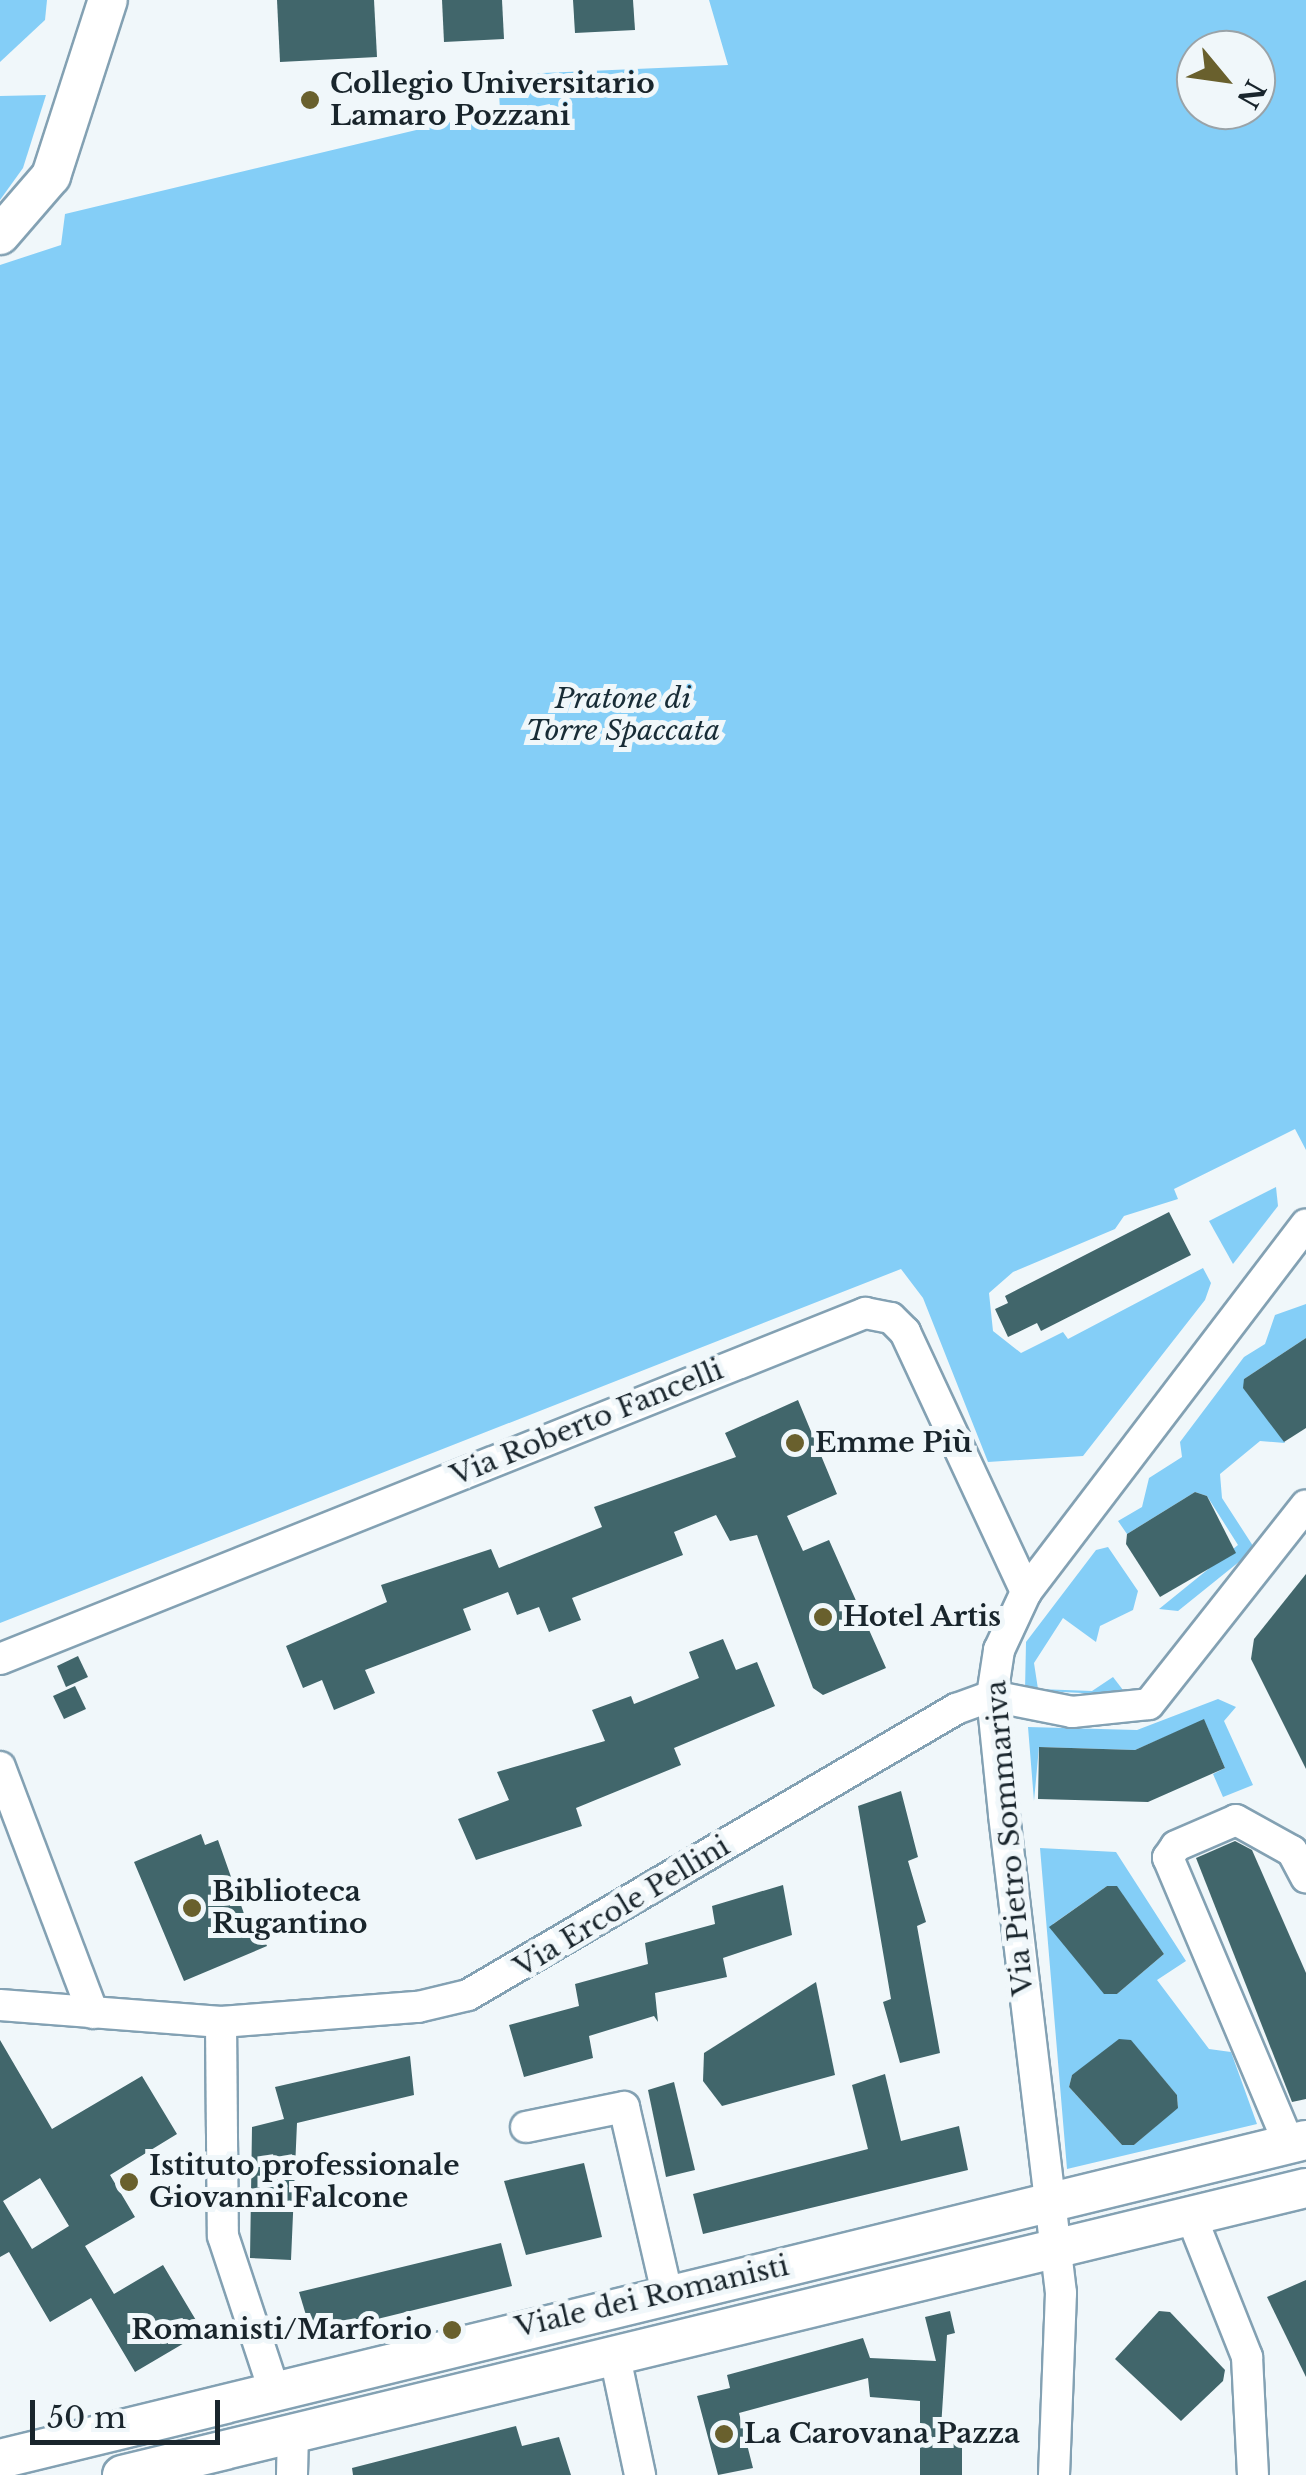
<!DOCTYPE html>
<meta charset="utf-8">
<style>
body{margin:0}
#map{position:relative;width:1306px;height:2475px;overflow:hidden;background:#f0f7fa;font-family:"Libre Baskerville",serif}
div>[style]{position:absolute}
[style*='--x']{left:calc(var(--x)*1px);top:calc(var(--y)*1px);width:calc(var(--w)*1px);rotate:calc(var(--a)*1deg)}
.green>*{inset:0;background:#84cef7}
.building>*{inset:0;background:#41666b}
.roads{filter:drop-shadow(2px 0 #83a1b3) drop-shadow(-2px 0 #83a1b3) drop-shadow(0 2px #83a1b3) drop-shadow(0 -2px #83a1b3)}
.minor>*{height:30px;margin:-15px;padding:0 15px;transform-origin:15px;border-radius:15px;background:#fff}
.tertiary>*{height:38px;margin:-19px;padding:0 19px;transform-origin:19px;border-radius:19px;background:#fff}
.dots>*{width:28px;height:28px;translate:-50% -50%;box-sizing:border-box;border:5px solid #f0f7fa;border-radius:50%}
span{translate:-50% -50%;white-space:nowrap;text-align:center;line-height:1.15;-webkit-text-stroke:10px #f0f7fa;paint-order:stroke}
.poi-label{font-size:28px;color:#19252c;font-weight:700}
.left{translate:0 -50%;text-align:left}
.right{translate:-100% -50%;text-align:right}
.park-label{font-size:28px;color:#182c36;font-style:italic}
.street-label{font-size:28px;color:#19252c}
.north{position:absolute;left:1176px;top:30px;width:100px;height:100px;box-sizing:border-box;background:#f0f7fa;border:2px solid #9aa3a8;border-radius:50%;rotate:119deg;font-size:28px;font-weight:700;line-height:40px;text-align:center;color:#19252c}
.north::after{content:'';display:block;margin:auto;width:35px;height:45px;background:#69602d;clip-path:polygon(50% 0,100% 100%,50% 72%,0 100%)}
.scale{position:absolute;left:30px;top:2400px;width:190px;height:45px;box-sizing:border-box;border:5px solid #19252c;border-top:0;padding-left:12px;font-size:30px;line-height:35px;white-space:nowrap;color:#19252c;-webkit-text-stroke:8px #f0f7fa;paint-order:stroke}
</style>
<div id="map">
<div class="green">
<div style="clip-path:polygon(0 0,47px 0,45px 20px,0 62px)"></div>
<div style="clip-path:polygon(evenodd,709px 0,1306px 0,1306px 1150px,1295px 1129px,1174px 1189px,1178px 1199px,1124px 1216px,1115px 1229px,1013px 1272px,989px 1293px,993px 1331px,1021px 1353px,1063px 1332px,1068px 1339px,1203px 1268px,1211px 1283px,1205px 1300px,1083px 1456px,988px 1462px,923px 1298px,901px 1269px,0 1623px,0 265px,61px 245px,65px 214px,500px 110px,498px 75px,728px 65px,709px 0,1196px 50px,1256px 50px,1256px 110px,1196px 110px,1196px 50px)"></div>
<div style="clip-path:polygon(46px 95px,23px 168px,0 200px,0 96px)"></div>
<div style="clip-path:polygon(1276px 1187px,1278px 1206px,1233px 1264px,1209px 1221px)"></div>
<div style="clip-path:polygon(1306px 1304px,1306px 1338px,1244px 1379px,1285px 1443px,1260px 1441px,1220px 1474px,1222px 1498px,1255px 1549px,1178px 1611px,1159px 1609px,1238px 1545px,1207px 1496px,1195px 1492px,1127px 1534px,1118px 1521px,1142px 1507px,1149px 1478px,1182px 1457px,1180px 1442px,1244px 1357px,1265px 1344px,1275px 1315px)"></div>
<div style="clip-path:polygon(1108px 1547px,1138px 1591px,1133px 1610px,1100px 1626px,1096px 1642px,1063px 1618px,1034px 1663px,1038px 1689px,1092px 1691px,1113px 1677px,1123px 1690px,1120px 1695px,1025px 1690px,1026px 1642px,1096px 1550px)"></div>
<div style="clip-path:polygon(1218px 1699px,1236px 1707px,1224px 1721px,1253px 1785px,1223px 1797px,1213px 1774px,1225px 1768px,1204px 1720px,1135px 1750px,1039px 1747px,1034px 1801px,1028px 1727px,1137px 1730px)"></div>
<div style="clip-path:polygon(evenodd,1040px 1848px,1116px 1852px,1186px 1961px,1157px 1980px,1209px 2049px,1231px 2052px,1257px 2124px,1067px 2169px,1040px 1848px,1107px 1886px,1117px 1887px,1164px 1954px,1117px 1994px,1104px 1993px,1053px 1924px,1107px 1886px,1040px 1848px,1131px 2041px,1177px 2095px,1178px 2107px,1134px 2145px,1122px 2145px,1069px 2087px,1072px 2075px,1131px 2041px)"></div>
</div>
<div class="building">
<div style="clip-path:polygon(277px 0,374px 0,377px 57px,280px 62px)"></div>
<div style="clip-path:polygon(442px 0,502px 0,504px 39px,444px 42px)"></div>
<div style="clip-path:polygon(573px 0,633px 0,635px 30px,575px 33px)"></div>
<div style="clip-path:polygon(1169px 1212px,1191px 1255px,1041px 1331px,1037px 1323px,1008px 1337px,995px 1309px,1008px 1303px,1005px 1296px)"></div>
<div style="clip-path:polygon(1306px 1338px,1306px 1428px,1284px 1442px,1243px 1388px,1244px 1379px)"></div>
<div style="clip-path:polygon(798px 1400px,837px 1494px,787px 1516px,803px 1551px,829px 1540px,886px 1668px,823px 1695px,813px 1688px,757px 1535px,730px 1541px,716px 1515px,674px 1532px,683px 1555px,572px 1598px,581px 1620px,549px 1632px,539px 1607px,517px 1615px,508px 1592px,463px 1609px,471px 1630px,365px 1670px,375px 1693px,334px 1710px,322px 1680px,303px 1688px,286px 1646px,387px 1602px,381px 1585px,491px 1549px,499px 1568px,602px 1527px,594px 1507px,736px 1457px,725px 1433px)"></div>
<div style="clip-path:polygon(1195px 1492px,1207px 1496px,1236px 1553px,1160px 1597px,1126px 1544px,1127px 1534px)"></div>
<div style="clip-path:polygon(1306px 1574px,1306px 1769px,1251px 1659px,1254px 1639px)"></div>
<div style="clip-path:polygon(723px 1639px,736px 1670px,757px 1662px,775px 1706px,674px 1748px,681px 1765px,576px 1808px,582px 1826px,476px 1860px,458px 1819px,509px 1800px,497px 1772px,605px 1741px,592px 1710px,631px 1696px,634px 1704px,699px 1678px,689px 1652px)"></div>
<div style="clip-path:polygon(78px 1656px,88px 1677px,66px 1687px,57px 1666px)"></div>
<div style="clip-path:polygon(75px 1686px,86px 1709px,64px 1719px,53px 1696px)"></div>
<div style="clip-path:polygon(1204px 1719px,1225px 1768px,1148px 1802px,1038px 1799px,1039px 1747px,1135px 1750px)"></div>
<div style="clip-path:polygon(901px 1791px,918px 1857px,908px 1861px,926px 1922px,917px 1926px,940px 2053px,900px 2063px,883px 2002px,891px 1999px,858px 1806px)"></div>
<div style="clip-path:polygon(201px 1834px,205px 1845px,218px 1840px,248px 1925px,257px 1921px,267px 1946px,184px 1981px,134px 1862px)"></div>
<div style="clip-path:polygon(1235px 1841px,1252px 1850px,1306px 1973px,1306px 2099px,1292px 2102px,1196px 1858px)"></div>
<div style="clip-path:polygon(783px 1885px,792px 1935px,723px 1958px,727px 1977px,655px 1993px,658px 2022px,654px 2016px,589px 2036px,593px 2058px,524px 2077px,509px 2025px,579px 2006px,575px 1984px,648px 1964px,645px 1943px,715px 1924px,712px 1906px)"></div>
<div style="clip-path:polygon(1107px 1886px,1117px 1886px,1164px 1954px,1117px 1994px,1104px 1994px,1049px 1927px)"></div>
<div style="clip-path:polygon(816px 1982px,835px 2075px,722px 2106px,703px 2081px,704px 2053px)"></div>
<div style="clip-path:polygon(1119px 2039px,1131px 2040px,1177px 2095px,1178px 2108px,1134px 2145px,1122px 2145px,1069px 2087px,1072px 2075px)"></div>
<div style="clip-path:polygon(evenodd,0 2040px,52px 2129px,142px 2076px,177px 2134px,110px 2175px,135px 2217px,85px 2246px,114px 2294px,163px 2265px,203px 2332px,135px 2372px,91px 2298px,50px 2322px,9px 2252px,0 2257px,0 2040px,40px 2178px,69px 2226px,32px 2249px,3px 2201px,40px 2178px)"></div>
<div style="clip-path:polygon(410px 2056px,414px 2095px,297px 2123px,291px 2260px,250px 2258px,252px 2127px,284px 2119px,275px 2087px)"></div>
<div style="clip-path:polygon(885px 2074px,901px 2141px,959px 2126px,968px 2170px,703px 2234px,693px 2194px,868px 2149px,852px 2085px)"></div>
<div style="clip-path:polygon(674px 2082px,695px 2170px,666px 2177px,648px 2090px)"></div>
<div style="clip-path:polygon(584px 2163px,602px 2237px,526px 2255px,504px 2181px)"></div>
<div style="clip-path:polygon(501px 2243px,512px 2286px,312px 2335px,299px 2292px)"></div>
<div style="clip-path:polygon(1306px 2280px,1306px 2377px,1267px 2297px)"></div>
<div style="clip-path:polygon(950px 2311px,955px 2333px,947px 2335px,941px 2428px,962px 2428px,962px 2475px,920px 2475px,920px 2401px,870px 2397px,868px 2378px,739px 2413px,753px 2468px,718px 2475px,697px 2396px,730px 2388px,727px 2375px,863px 2338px,870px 2358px,936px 2361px,925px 2317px)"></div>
<div style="clip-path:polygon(1159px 2311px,1170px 2312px,1225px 2370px,1223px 2381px,1181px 2421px,1115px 2359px)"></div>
<div style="clip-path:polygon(516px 2426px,522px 2446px,559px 2437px,571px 2475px,353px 2475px,352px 2468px)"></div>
</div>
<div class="roads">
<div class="minor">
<div style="--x:0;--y:1659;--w:932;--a:-21.8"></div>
<div style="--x:865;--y:1313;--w:26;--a:11"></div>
<div style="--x:891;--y:1318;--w:20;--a:45"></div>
<div style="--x:905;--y:1332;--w:287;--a:65"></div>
<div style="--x:0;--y:1767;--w:263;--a:69.3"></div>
<div style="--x:0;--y:2005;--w:222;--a:4.4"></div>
<div style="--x:221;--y:2022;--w:198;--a:-4.4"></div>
<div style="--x:418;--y:2007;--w:51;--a:-13.5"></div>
<div style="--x:468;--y:1995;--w:566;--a:-30.37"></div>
<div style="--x:956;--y:1709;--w:38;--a:-20"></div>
<div style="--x:992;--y:1696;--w:82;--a:11.3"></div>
<div style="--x:1072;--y:1712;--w:77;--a:-5.9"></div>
<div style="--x:1149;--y:1704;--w:253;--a:-51.7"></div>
<div style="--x:221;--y:2022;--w:214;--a:89.5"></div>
<div style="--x:223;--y:2236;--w:165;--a:71.7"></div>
<div style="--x:526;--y:2127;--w:100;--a:-11.5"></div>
<div style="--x:624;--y:2107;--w:191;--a:77"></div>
<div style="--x:1289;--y:2144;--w:311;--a:-112.9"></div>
<div style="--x:1168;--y:1858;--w:14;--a:-56"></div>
<div style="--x:1176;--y:1846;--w:65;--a:-23.4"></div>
<div style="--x:1236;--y:1820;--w:64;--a:29"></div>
<div style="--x:1292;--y:1851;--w:30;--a:62"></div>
<div style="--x:1191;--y:2216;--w:152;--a:68.3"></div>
<div style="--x:1247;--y:2357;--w:118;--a:87.1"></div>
<div style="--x:615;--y:2357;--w:121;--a:78"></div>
<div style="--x:292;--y:2475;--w:43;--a:-88.7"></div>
<div style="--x:1054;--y:2475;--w:182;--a:-87.8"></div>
<div style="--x:1061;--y:2293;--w:482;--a:-96.8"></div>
<div style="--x:1004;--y:1814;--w:119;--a:-95.8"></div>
<div style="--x:992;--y:1696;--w:47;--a:-81.3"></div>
<div style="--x:999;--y:1650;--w:64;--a:-65"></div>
<div style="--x:1026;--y:1592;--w:462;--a:-52.7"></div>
</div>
<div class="tertiary">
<div style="--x:0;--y:235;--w:78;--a:-49.2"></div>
<div style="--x:51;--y:176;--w:185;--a:-72.1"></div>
<div style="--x:0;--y:2459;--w:1344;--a:-13.73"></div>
<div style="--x:122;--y:2475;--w:1218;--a:-13.63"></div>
</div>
</div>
<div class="dots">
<div style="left:310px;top:100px;background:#69602d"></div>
<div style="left:795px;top:1443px;background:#69602d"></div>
<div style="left:823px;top:1617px;background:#69602d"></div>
<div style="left:192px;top:1908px;background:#69602d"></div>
<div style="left:129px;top:2182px;background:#69602d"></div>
<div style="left:452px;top:2330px;background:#69602d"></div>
<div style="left:724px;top:2434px;background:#69602d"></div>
</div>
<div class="poi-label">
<span class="left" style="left:330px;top:100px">Collegio Universitario<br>Lamaro Pozzani</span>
<span class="left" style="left:815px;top:1443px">Emme Più</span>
<span class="left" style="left:843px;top:1617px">Hotel Artis</span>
<span class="left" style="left:212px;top:1908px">Biblioteca<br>Rugantino</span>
<span class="left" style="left:149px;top:2182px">Istituto professionale<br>Giovanni Falcone</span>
<span class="right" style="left:432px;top:2330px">Romanisti/Marforio</span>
<span class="left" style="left:744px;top:2434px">La Carovana Pazza</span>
</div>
<div class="park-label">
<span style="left:623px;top:715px">Pratone di<br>Torre Spaccata</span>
</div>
<div class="street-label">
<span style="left:587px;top:1423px;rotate:-22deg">Via Roberto Fancelli</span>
<span style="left:1010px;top:1838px;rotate:-95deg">Via Pietro Sommariva</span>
<span style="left:622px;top:1907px;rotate:-31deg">Via Ercole Pellini</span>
<span style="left:652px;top:2297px;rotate:-13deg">Viale dei Romanisti</span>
</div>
<div class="north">N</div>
<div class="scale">50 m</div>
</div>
